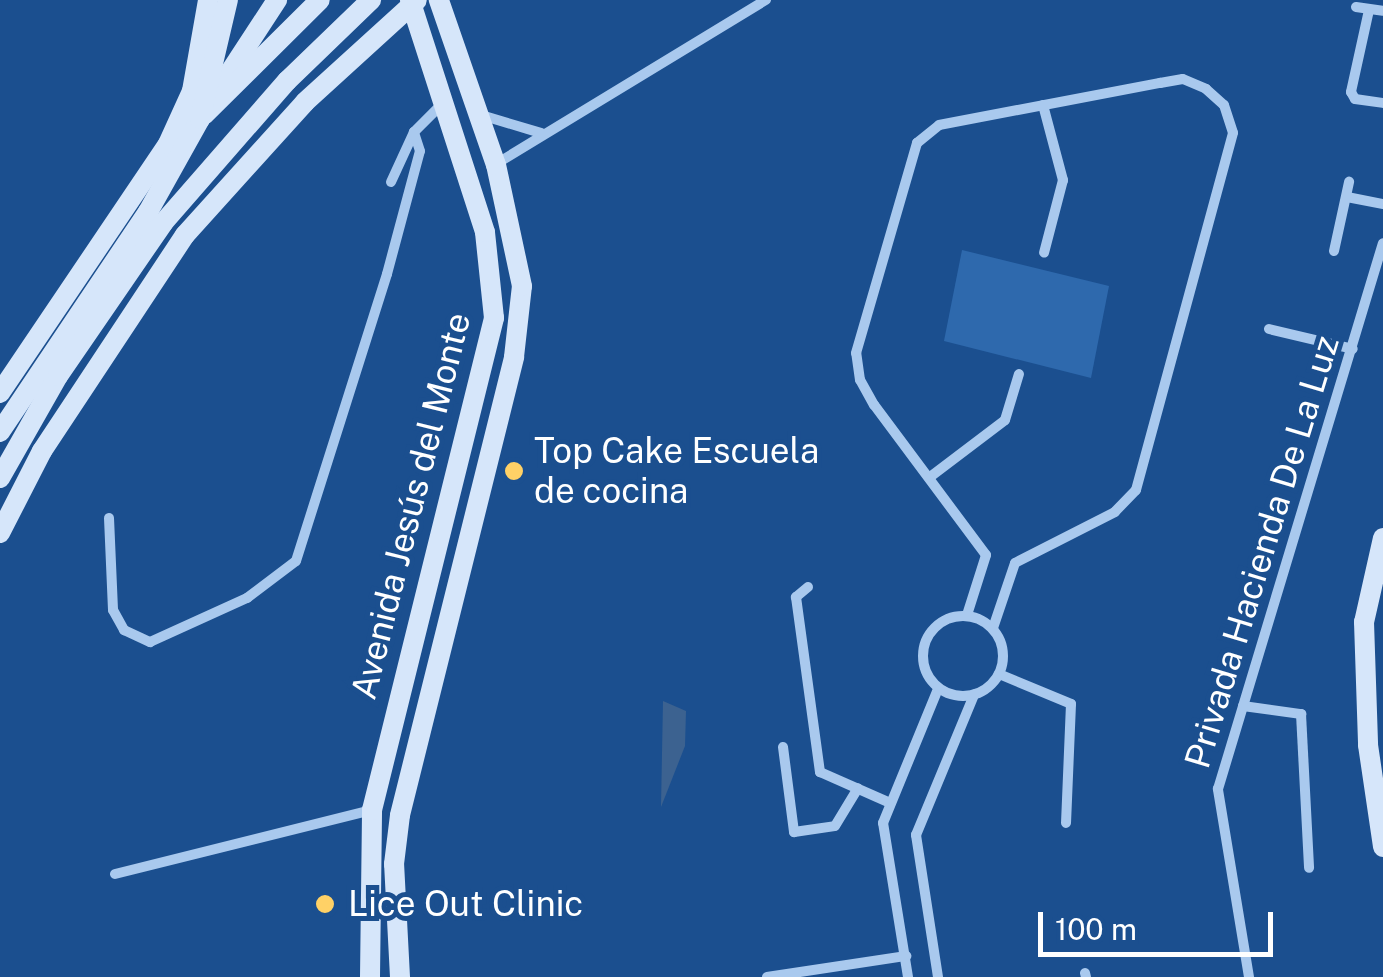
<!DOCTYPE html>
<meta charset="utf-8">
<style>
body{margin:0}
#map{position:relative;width:1383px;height:977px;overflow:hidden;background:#1b4f8f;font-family:"Public Sans",sans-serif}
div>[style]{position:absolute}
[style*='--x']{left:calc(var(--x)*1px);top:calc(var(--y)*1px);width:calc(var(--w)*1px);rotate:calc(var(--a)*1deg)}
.green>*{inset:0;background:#2e69ad}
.water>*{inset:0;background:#3c6290}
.minor>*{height:10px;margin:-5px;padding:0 5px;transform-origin:5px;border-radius:5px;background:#a9c9ee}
.minor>.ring{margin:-5px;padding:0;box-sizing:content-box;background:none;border:10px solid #a9c9ee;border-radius:50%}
.secondary>*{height:20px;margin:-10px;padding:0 10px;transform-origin:10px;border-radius:10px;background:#d6e6fa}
.dots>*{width:28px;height:28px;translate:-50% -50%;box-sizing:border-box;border:5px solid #1b4f8f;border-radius:50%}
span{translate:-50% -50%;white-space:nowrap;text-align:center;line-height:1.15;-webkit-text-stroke:10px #1b4f8f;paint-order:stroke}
.poi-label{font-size:35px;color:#fff}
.left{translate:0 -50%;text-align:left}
.street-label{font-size:35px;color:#fff}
.scale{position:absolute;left:1038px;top:912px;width:235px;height:45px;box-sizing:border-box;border:5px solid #fff;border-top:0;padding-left:12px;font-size:30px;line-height:35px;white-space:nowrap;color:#fff;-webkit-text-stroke:8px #1b4f8f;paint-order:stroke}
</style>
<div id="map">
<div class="green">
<div style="clip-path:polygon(962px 250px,1109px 286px,1091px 378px,944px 341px)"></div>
</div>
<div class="water">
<div style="clip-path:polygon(663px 701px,686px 711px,685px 746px,661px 807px)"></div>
</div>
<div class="minor">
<div style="--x:1356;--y:7;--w:27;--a:8"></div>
<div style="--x:1369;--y:10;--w:84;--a:102.4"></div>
<div style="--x:1351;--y:92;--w:8;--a:60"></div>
<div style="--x:1355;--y:99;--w:28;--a:8"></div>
<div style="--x:1043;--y:105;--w:78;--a:75.1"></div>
<div style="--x:1063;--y:180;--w:75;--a:104.6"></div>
<div style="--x:481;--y:115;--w:63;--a:16.7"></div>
<div style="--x:496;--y:164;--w:316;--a:-31.3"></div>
<div style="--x:391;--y:182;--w:55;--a:-65.3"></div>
<div style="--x:414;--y:132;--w:44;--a:-45"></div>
<div style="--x:1347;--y:197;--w:37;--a:11"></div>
<div style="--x:1334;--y:251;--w:71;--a:-77.7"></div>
<div style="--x:1269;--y:329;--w:86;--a:13.4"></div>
<div style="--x:930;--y:477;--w:94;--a:-37.2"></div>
<div style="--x:1005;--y:420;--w:48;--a:-73.1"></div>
<div style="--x:109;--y:518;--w:92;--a:87.5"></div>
<div style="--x:113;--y:610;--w:23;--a:61"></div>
<div style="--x:124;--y:630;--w:29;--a:25"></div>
<div style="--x:150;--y:642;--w:107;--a:-24.4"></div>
<div style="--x:247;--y:598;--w:61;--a:-37.1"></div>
<div style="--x:296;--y:561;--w:301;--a:-72.4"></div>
<div style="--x:387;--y:274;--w:127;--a:-75"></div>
<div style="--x:420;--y:151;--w:20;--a:-108"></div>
<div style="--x:808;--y:587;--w:16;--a:140"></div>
<div style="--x:796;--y:597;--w:177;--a:82.2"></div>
<div style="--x:820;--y:772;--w:74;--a:23.8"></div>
<div style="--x:967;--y:615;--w:63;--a:-72.4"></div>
<div style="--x:986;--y:555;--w:187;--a:-126.7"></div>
<div style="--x:874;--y:405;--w:29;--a:-119"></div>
<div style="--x:860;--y:380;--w:27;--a:-98"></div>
<div style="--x:856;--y:353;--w:219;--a:-73.8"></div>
<div style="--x:917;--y:143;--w:28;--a:-39"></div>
<div style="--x:939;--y:125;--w:225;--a:-10.8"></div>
<div style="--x:1160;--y:83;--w:23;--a:-10"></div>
<div style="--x:1183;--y:79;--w:25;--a:23"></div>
<div style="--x:1206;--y:89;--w:24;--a:42"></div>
<div style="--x:1224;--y:105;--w:29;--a:72"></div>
<div style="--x:1233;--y:133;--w:370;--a:105.2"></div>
<div style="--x:1136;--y:490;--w:30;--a:134"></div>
<div style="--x:1115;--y:512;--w:112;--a:153"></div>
<div style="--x:1015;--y:563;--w:69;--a:108.7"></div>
<div class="ring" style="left:923px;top:616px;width:70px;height:70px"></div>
<div style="--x:999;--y:674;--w:78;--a:22.6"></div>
<div style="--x:1071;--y:704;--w:119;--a:92.4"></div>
<div style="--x:1243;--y:706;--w:59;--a:7.9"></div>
<div style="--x:1301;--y:714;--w:154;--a:87"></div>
<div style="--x:783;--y:747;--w:86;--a:82.6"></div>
<div style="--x:794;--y:832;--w:41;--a:-8.3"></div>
<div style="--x:835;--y:826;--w:44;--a:-58.8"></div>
<div style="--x:115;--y:874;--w:264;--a:-14"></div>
<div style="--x:1085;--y:973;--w:4;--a:76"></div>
<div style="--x:767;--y:977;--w:141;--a:-8.6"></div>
<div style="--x:908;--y:977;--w:156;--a:-99.2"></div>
<div style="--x:883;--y:823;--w:145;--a:-67.7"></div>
<div style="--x:938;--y:977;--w:144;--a:-98.8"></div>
<div style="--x:916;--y:835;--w:152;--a:-67.5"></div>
<div style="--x:1249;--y:977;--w:191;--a:-99.4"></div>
<div style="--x:1218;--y:789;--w:570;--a:-73.19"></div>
</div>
<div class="secondary">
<div style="--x:224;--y:81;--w:97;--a:-56.8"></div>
<div style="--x:204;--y:115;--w:163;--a:-44.8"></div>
<div style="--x:0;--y:393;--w:300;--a:-56"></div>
<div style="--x:168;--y:144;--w:58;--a:-65.6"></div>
<div style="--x:192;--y:91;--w:92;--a:-80"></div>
<div style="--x:0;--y:432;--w:265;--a:-56.1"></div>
<div style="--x:148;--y:212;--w:107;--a:-60.8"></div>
<div style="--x:200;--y:119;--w:122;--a:-76.8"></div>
<div style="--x:0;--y:478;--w:117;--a:-60.4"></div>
<div style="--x:58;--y:376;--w:186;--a:-55.5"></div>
<div style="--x:163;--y:223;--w:189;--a:-48.9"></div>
<div style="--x:287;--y:81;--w:117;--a:-44"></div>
<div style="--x:0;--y:533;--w:92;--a:-62.9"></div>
<div style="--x:42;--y:451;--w:259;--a:-56.5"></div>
<div style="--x:185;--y:235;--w:179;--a:-47.9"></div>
<div style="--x:305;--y:102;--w:151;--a:-42.3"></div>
<div style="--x:1383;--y:538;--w:86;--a:102.7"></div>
<div style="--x:1364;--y:622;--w:123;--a:88.1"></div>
<div style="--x:1368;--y:745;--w:103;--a:81.6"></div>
<div style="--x:370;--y:977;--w:167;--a:-89.3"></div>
<div style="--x:372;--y:810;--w:507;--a:-76.07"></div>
<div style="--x:494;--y:318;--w:86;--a:-96"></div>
<div style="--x:485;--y:232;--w:244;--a:-107.9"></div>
<div style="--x:400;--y:977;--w:113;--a:-93"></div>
<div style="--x:394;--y:864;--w:49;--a:-83"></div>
<div style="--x:400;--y:815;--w:472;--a:-76"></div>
<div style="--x:514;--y:357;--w:71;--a:-83.6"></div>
<div style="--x:522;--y:286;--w:124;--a:-102.1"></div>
<div style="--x:496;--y:165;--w:175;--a:-109.1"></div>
</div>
<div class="dots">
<div style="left:514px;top:471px;background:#ffd166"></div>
<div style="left:325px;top:904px;background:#ffd166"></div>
</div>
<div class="poi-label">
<span class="left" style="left:534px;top:471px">Top Cake Escuela<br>de cocina</span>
<span class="left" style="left:348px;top:904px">Lice Out Clinic</span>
</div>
<div class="street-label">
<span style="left:411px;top:506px;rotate:-76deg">Avenida Jesús del Monte</span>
<span style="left:1262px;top:552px;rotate:-73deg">Privada Hacienda De La Luz</span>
</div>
<div class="scale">100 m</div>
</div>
